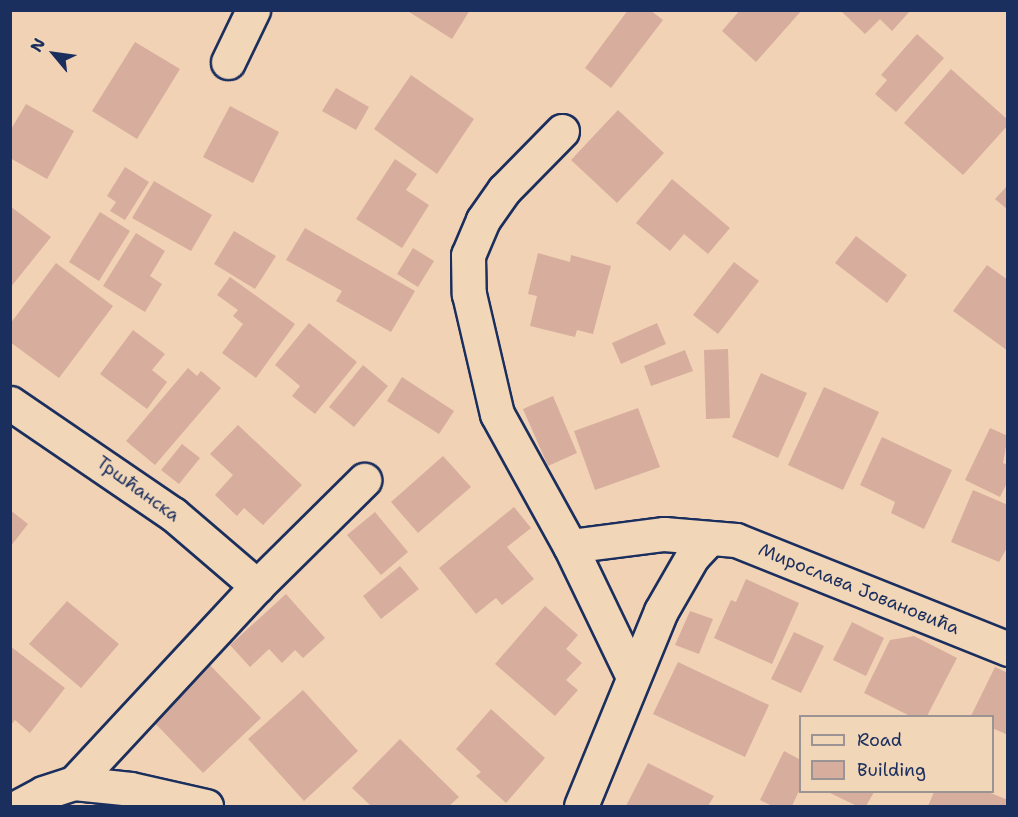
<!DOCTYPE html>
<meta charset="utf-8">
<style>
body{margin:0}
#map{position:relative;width:1018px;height:817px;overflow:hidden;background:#f2d2b5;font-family:"Shantell Sans",sans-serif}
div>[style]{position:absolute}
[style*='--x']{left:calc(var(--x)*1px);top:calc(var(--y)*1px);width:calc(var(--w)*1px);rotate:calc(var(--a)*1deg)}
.building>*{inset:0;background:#d7ad9d}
.roads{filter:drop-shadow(2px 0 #1b2f5e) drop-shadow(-2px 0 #1b2f5e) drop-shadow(0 2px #1b2f5e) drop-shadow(0 -2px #1b2f5e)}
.minor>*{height:33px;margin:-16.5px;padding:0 16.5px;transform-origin:16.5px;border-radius:16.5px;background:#f1d6b8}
span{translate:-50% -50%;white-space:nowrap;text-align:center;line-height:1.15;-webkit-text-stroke:4.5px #f1d6b8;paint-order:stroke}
.street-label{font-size:18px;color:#1b2f5e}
.frame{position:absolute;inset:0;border:12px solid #1b2f5e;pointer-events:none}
.legend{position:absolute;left:799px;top:715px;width:195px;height:78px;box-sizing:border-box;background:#f1d6b8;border:2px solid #9b9394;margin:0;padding:8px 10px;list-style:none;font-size:18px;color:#1b2f5e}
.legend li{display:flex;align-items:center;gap:12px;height:30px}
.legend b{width:30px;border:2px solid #9b9394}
.north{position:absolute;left:24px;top:24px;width:60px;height:60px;-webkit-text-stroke:4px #f1d6b8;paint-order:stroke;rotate:299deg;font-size:16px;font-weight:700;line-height:24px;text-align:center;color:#1b2f5e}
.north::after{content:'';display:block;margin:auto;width:21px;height:27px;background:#1b2f5e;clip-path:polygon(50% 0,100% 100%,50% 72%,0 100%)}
</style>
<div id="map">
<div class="building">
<div style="clip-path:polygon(406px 10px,470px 10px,452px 39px)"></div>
<div style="clip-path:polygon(628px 10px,650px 10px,663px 20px,611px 88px,585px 68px)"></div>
<div style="clip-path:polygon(740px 10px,802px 10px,756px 62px,722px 31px)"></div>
<div style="clip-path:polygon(840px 10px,911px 10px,892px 31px,880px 19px,865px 34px)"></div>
<div style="clip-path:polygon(917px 34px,944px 58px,896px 112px,875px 94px,887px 80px,881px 75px)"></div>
<div style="clip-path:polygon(135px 42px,180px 69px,137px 139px,92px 111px)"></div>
<div style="clip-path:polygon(951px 69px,1008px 120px,1008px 125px,963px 175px,904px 123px)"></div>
<div style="clip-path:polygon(411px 75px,474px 119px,437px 174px,374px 129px)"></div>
<div style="clip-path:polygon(336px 88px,369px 107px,356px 130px,322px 111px)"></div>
<div style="clip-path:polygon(26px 104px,74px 131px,47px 179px,10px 158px,10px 131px)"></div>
<div style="clip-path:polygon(230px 106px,279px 132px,253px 183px,203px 157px)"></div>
<div style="clip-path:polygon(618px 110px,664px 153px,617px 203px,571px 160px)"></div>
<div style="clip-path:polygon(395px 159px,417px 174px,406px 190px,429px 205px,402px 248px,356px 219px)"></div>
<div style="clip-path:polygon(125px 167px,149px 182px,125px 220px,110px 211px,116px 202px,107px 196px)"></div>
<div style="clip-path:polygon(672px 179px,730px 228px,708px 254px,684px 234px,670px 251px,636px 223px)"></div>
<div style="clip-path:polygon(154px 181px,212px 215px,191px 251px,132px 218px)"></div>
<div style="clip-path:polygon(1008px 185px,1008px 210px,995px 199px)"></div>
<div style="clip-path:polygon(10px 206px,51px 237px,10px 288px)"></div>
<div style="clip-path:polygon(100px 212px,130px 231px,99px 281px,69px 262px)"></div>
<div style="clip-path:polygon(305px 228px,415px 291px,391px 332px,336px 301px,342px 291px,286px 260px)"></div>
<div style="clip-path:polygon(234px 231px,276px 256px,255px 289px,214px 264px)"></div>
<div style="clip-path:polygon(136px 233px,165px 251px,150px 276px,162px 284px,145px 312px,103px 286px)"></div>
<div style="clip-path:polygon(856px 236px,907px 275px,887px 303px,835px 263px)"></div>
<div style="clip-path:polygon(413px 248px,434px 261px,418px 287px,397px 274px)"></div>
<div style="clip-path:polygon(538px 253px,570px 262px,571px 255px,611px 266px,593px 334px,577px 330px,575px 337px,530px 326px,537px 296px,528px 294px)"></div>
<div style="clip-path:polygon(734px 262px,759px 281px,718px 334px,693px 315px)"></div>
<div style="clip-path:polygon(56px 263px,113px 306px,59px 378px,10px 342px,10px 324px)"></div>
<div style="clip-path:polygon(987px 265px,1008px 280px,1008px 351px,953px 311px)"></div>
<div style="clip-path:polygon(230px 277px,295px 324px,256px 378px,222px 353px,243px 324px,233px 316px,238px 310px,217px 295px)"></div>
<div style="clip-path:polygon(309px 323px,357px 362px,315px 414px,292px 396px,300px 386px,275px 365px)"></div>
<div style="clip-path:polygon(657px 323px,666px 344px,621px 364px,612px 343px)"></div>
<div style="clip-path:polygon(133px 330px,165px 354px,152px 370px,167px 382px,147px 409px,100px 374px)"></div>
<div style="clip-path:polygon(728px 349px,730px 418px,706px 419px,704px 350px)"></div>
<div style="clip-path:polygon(685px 350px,693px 371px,651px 386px,644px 366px)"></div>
<div style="clip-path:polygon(363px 365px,388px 386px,354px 427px,329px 407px)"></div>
<div style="clip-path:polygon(188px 368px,197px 376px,201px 371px,221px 388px,155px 465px,126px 441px)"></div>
<div style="clip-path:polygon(761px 373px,807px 393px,778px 458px,732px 437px)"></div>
<div style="clip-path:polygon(402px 377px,454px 411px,439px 434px,387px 401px)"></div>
<div style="clip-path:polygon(824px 387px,879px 412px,843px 490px,788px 465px)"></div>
<div style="clip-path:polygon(553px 396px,577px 453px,548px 466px,523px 409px)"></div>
<div style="clip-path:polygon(638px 408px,660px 467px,595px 490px,574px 431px)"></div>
<div style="clip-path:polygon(238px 425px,302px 485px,263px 525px,244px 508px,237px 516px,215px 495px,233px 475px,210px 454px)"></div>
<div style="clip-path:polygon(990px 428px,1008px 436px,1003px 463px,1008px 465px,1008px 481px,1000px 497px,965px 480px)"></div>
<div style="clip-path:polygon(882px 437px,952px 470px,924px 529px,891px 513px,895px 502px,860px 485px)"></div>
<div style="clip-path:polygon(182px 444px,200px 458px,179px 484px,161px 470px)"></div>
<div style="clip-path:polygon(443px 456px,471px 487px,418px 533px,391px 502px)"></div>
<div style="clip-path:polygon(973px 490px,1008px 505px,1008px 546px,999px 562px,951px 542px)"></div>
<div style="clip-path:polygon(514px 507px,531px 528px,507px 547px,534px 579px,502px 605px,496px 598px,476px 614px,439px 568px)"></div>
<div style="clip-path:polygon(10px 510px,28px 524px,10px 547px)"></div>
<div style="clip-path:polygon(375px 512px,408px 552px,381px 575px,347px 535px)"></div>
<div style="clip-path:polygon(400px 566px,419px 589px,381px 619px,363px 596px)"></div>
<div style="clip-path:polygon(746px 579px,799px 603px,772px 664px,714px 638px,731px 600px,736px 602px)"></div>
<div style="clip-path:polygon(286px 594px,325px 638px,303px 658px,295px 650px,282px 663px,269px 649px,250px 667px,230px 645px)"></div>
<div style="clip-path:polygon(67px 601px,119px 644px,81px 688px,29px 644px)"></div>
<div style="clip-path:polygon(545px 606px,578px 635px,566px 649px,582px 663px,566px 680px,578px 690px,555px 716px,495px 664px)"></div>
<div style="clip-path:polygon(690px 611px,713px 619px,699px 654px,675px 645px)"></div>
<div style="clip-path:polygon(852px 622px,884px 638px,866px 676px,833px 660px)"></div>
<div style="clip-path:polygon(794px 632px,824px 646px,801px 693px,771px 679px)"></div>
<div style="clip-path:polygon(914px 636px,957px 658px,927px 716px,910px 716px,864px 693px,890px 640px)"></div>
<div style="clip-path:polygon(10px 646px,65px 688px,30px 733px,15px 720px,10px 726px)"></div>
<div style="clip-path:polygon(207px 662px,261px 718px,203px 773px,149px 717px)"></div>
<div style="clip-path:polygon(678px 662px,769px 705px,745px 757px,653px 714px)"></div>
<div style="clip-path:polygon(995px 667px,1008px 673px,1008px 735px,992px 728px,992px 716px,971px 716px)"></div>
<div style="clip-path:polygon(303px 690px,358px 751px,304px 801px,248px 739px)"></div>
<div style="clip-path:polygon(491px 709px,545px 758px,506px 803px,476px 776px,481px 772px,456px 749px)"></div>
<div style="clip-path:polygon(400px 739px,459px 797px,449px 806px,371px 806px,352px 788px)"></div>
<div style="clip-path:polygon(784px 751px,799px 759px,800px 755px,800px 789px,792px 806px,772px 806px,760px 800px)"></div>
<div style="clip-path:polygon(648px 763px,714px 796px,708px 806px,626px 806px)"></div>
<div style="clip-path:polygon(828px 792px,874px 792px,866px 806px,857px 806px)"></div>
<div style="clip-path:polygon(934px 792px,988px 792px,1008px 800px,1008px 806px,928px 806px)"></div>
</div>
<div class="roads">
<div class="minor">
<div style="--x:228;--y:62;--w:58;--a:-64.3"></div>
<div style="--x:562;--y:131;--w:83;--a:134.5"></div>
<div style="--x:504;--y:190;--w:37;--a:125"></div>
<div style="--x:483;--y:220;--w:38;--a:113"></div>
<div style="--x:468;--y:255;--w:39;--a:89"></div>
<div style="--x:469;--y:294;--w:123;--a:76.9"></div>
<div style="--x:497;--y:414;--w:151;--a:61.1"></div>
<div style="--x:570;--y:546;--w:95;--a:-7.3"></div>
<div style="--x:664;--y:534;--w:72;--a:4.8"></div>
<div style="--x:736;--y:540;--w:293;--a:21.8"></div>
<div style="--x:10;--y:403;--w:197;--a:34.3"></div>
<div style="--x:173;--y:514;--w:111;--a:40.6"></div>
<div style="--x:257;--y:586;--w:269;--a:132.9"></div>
<div style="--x:570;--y:546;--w:145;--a:64.3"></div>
<div style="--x:257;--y:586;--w:151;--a:-44.7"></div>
<div style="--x:19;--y:806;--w:27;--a:-28"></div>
<div style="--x:43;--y:793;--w:33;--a:-18"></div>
<div style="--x:74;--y:783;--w:57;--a:6"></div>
<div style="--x:131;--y:789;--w:77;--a:12.8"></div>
<div style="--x:581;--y:806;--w:211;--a:-67.7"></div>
<div style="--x:661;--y:611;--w:62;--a:-60.1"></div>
<div style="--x:692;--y:557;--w:25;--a:-47"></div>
</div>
</div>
<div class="street-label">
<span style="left:138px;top:489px;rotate:36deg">Тршћанска</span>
<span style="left:859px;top:589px;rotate:22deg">Мирослава Јовановића</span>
</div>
<div class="frame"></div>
<ul class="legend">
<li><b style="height:8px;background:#f1d6b8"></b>Road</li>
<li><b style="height:16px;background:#d7ad9d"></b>Building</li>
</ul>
<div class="north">N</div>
</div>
